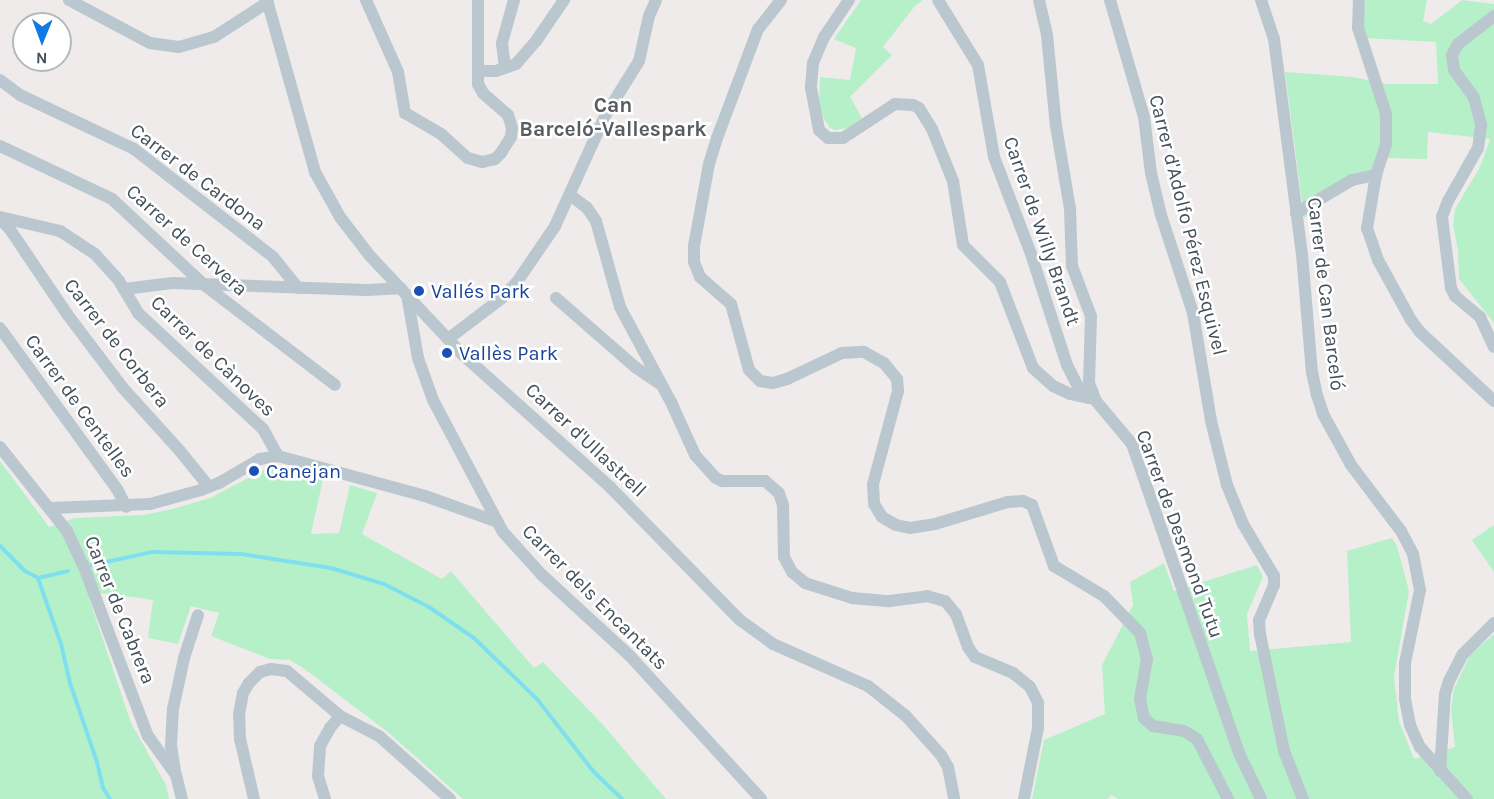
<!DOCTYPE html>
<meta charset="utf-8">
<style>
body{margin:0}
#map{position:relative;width:1494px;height:799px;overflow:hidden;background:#efebeb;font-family:Karla,sans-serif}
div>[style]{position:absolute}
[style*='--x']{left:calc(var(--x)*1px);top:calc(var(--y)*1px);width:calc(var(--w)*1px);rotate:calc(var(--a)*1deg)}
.green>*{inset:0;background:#b6f0c9}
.stream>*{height:4px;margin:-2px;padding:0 2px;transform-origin:2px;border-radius:2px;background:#80dfef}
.street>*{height:12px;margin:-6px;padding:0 6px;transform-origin:6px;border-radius:6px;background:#bbc7cf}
.dots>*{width:16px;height:16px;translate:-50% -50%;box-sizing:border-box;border:3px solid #fff;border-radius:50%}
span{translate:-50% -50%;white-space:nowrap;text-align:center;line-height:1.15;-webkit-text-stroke:5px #fff;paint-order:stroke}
.street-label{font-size:20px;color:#43505a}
.transit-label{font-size:20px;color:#164399}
.left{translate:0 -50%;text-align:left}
.neighbourhood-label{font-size:21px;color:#585c61;font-weight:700}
.north{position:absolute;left:12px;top:12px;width:60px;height:60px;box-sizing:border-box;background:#fff;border:2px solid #b4b9bd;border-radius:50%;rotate:181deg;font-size:16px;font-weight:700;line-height:24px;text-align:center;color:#43505a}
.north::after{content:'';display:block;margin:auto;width:21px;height:27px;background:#1079e4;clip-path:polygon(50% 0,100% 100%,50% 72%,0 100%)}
</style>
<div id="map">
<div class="green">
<div style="clip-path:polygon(861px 0,923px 0,915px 6px,883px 47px,892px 55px,850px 97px,862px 118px,847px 128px,836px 130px,830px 128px,824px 119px,819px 103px,820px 77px,850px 80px,856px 48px,834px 39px)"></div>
<div style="clip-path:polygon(1366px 0,1427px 0,1423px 21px,1431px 24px,1462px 0,1494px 4px,1494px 323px,1459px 279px,1458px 250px,1453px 225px,1455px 209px,1480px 167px,1490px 139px,1428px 132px,1427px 159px,1388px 158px,1304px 218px,1285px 72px,1353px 77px,1387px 84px,1438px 84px,1436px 42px,1365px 38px,1362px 17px)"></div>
<div style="clip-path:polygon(0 461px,49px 527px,75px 518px,143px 515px,173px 509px,210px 498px,262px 471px,274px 469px,323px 479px,311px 534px,339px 533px,350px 485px,377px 493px,362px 534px,442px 579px,451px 571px,534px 668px,543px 662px,604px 726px,666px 799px,463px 799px,389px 733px,306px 670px,290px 660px,270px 659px,211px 636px,219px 613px,191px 606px,178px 644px,148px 638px,153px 600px,103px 593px,89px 598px,131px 723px,166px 785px,169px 799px,0 799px)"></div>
<div style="clip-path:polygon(1494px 525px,1494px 572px,1472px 540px)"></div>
<div style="clip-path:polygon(1392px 538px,1397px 546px,1409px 591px,1394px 677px,1399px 721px,1414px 759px,1455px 747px,1451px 709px,1454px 689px,1470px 655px,1494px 634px,1494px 799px,1118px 799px,1111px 795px,1108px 799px,1032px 799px,1044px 740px,1105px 714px,1102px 665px,1133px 605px,1130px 582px,1164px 563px,1174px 591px,1257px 565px,1263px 577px,1247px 614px,1250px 651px,1351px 642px,1347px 551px)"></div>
</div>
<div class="stream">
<div style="--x:0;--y:546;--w:35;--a:45"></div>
<div style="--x:25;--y:571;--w:15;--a:28"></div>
<div style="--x:38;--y:578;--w:31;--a:-13"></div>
<div style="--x:92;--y:565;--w:61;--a:-12.2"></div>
<div style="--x:152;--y:552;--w:89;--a:1.3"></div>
<div style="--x:241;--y:554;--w:91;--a:8.8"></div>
<div style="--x:331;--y:568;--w:55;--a:16.8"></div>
<div style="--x:384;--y:584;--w:51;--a:27.1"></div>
<div style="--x:429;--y:607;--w:55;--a:34.6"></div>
<div style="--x:474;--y:638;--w:88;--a:44.1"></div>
<div style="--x:537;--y:699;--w:91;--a:52.1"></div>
<div style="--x:593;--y:771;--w:40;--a:44"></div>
<div style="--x:38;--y:578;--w:70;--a:70.8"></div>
<div style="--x:61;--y:644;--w:40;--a:77"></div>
<div style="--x:70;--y:683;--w:83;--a:71.1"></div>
<div style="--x:97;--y:762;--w:27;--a:77"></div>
<div style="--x:103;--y:788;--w:13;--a:58"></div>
</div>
<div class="street">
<div style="--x:69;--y:0;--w:92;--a:28"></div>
<div style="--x:150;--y:43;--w:29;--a:8"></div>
<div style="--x:179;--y:47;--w:36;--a:-16"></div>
<div style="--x:214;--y:37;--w:64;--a:-32.9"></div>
<div style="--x:267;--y:0;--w:179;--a:74.4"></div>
<div style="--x:315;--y:172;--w:51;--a:60.9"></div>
<div style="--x:340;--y:217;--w:49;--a:52.4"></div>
<div style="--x:370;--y:256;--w:136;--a:46.8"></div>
<div style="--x:463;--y:355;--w:198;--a:41.9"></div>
<div style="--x:610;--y:487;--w:186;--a:45.7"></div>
<div style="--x:740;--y:620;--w:41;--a:36"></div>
<div style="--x:773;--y:644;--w:104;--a:23.9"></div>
<div style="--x:868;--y:686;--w:48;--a:38.3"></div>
<div style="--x:906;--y:716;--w:52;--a:48.1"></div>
<div style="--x:941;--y:755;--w:14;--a:60"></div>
<div style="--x:948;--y:767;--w:33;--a:79"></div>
<div style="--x:366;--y:0;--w:79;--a:66"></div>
<div style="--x:398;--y:72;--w:42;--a:80.3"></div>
<div style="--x:405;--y:113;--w:42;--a:30.3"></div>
<div style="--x:441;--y:134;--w:36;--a:42"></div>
<div style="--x:468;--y:158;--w:15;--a:16"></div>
<div style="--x:482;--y:162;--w:13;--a:-13"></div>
<div style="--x:495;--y:159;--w:8;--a:-45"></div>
<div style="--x:501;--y:153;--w:19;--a:-58"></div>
<div style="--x:511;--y:137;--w:9;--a:-84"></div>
<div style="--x:512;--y:128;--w:14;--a:-107"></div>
<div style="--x:508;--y:115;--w:33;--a:-139"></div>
<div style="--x:483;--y:93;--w:10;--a:-119"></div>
<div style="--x:478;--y:84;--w:84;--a:-90"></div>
<div style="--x:781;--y:0;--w:37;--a:128"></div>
<div style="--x:758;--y:29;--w:116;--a:110.6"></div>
<div style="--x:717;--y:138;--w:27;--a:107"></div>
<div style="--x:709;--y:164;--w:83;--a:100.4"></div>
<div style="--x:694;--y:246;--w:16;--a:90"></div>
<div style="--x:694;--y:262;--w:16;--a:68"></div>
<div style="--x:700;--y:277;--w:41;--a:41.1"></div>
<div style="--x:731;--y:304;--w:68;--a:74.7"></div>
<div style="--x:749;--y:370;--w:16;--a:45"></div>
<div style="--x:760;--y:381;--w:13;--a:9"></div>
<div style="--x:773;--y:383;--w:15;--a:-16"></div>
<div style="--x:787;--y:379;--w:61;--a:-25.3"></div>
<div style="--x:842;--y:353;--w:22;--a:-3"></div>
<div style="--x:864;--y:352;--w:23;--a:29"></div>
<div style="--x:884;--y:363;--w:21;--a:51"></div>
<div style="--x:897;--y:379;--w:12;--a:85"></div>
<div style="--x:898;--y:391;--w:96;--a:105"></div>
<div style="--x:873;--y:484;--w:20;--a:87"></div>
<div style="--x:874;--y:504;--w:15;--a:58"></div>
<div style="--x:882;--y:517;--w:16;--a:30"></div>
<div style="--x:896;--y:525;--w:14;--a:12"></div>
<div style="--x:910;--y:528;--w:25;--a:-9"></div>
<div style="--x:935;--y:524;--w:76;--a:-16.8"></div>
<div style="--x:1008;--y:502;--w:15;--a:-4"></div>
<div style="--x:1023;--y:501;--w:10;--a:24"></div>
<div style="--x:1032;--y:505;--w:65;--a:70.2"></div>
<div style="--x:1054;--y:566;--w:58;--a:31"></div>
<div style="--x:1104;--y:596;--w:52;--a:45.8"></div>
<div style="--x:1140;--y:633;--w:27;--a:75"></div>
<div style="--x:1147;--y:659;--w:41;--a:99.9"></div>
<div style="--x:1140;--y:699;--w:19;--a:78"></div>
<div style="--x:1144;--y:718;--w:12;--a:42"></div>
<div style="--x:1153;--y:726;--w:31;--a:9"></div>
<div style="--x:1184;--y:731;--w:15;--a:32"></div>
<div style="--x:1197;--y:739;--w:68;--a:62.7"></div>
<div style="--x:849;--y:0;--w:45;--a:124"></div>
<div style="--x:824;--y:37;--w:28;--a:113"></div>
<div style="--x:813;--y:63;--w:25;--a:95"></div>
<div style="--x:811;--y:88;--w:43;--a:79.2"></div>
<div style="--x:819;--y:130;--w:12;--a:42"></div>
<div style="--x:828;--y:138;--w:15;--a:0"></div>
<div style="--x:843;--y:138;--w:62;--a:-33.2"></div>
<div style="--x:895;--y:104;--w:18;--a:3"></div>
<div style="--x:913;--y:105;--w:7;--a:27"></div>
<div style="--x:919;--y:108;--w:25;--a:58"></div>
<div style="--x:932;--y:129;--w:56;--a:68"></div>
<div style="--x:953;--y:181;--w:65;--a:81.1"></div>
<div style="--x:963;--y:245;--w:52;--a:45"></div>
<div style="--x:1000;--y:282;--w:92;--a:69"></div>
<div style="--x:1033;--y:368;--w:27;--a:42"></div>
<div style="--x:1053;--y:386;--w:19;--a:25"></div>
<div style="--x:1070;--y:394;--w:19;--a:12"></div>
<div style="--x:938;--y:0;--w:76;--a:58.4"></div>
<div style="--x:978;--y:65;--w:93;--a:80.1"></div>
<div style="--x:994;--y:157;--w:104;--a:69.1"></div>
<div style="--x:1031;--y:254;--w:117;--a:72"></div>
<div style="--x:1067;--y:365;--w:28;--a:63"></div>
<div style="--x:1080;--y:390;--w:12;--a:42"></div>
<div style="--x:1039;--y:0;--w:36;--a:77"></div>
<div style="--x:1047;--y:35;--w:91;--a:84.4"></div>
<div style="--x:1056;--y:126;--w:84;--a:80.4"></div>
<div style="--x:1070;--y:209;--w:57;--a:88"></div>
<div style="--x:1072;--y:266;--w:53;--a:69.2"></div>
<div style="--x:1091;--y:316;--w:67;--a:91.7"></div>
<div style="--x:1089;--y:383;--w:19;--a:69"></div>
<div style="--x:1096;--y:401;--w:56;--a:50.1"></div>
<div style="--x:1132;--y:444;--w:327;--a:70.9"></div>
<div style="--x:1239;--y:753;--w:51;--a:64.4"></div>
<div style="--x:1110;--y:0;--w:122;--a:73.8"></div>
<div style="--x:1144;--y:117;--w:56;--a:82.9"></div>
<div style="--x:1151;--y:173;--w:43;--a:76.6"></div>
<div style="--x:1161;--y:215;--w:103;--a:71.9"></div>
<div style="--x:1193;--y:313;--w:109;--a:80.5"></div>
<div style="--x:1211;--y:421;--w:66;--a:76"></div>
<div style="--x:1227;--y:485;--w:42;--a:67.7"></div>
<div style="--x:1243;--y:524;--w:61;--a:59.2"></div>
<div style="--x:1274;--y:576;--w:9;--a:90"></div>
<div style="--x:1274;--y:585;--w:38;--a:113"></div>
<div style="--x:1259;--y:620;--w:14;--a:86"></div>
<div style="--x:1260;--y:634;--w:119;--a:78.4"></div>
<div style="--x:1284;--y:751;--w:52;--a:68.4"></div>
<div style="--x:1261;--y:0;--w:41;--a:71.6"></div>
<div style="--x:1274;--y:39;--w:217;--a:82.6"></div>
<div style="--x:1302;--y:254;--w:118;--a:85.2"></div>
<div style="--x:1312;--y:372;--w:24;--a:78"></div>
<div style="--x:1317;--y:395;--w:20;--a:72"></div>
<div style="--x:1323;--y:414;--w:58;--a:61.2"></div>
<div style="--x:1351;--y:465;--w:83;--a:52.9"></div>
<div style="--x:1401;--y:531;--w:26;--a:62"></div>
<div style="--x:1413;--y:554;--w:37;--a:79"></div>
<div style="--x:1420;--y:590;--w:75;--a:101.6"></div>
<div style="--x:1405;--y:663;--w:36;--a:90"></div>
<div style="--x:1405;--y:699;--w:26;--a:79"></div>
<div style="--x:1410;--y:725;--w:24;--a:66"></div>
<div style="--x:1420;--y:747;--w:70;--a:47.9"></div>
<div style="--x:1494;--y:16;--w:46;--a:142.1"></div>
<div style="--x:1458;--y:44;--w:13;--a:119"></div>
<div style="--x:1452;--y:55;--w:15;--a:82"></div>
<div style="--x:1454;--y:70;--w:34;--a:54"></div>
<div style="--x:1474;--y:98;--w:28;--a:75"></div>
<div style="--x:1481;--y:125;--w:23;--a:97"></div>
<div style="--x:1478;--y:148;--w:61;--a:119.5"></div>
<div style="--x:1448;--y:201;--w:17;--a:111"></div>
<div style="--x:1442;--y:217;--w:72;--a:82.8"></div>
<div style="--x:1451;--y:288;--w:9;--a:63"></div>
<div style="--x:1455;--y:296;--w:33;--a:40"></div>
<div style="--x:1480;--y:317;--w:33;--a:65"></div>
<div style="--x:505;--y:68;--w:25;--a:-97"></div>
<div style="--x:502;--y:43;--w:45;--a:-74.4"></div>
<div style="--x:478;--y:71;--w:18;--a:0"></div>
<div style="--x:496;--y:71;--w:21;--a:-19"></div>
<div style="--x:516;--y:64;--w:30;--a:-49"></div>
<div style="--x:536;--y:41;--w:50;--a:-55.7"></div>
<div style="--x:0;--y:80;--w:25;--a:37"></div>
<div style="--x:20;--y:95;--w:126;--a:25.3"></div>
<div style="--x:134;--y:149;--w:176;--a:37.8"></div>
<div style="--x:273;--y:257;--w:40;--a:51"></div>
<div style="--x:0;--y:146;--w:124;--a:25.3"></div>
<div style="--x:112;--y:199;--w:125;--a:43"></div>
<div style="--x:203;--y:284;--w:166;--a:37.4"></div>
<div style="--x:1376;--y:175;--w:54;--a:99.6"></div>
<div style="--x:1367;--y:228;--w:34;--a:71"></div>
<div style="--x:1378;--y:260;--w:68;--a:61.2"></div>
<div style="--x:1411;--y:320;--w:15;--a:53"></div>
<div style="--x:1420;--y:332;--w:101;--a:43"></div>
<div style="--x:570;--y:195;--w:21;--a:37"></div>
<div style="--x:587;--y:208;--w:16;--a:55"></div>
<div style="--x:596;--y:221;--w:89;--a:74.4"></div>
<div style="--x:620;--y:307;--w:108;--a:61.8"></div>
<div style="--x:671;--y:402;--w:58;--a:65.6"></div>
<div style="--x:695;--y:455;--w:31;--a:48"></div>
<div style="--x:716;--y:478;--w:7;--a:27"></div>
<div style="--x:722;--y:481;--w:43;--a:0"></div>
<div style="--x:765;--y:481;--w:18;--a:41"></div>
<div style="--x:779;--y:493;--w:13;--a:72"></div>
<div style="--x:783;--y:505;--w:52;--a:88.9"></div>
<div style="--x:784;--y:557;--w:17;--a:62"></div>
<div style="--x:792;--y:572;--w:17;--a:40"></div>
<div style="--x:805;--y:583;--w:49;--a:17.7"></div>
<div style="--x:852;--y:598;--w:37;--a:5"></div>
<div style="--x:889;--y:601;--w:38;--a:-7"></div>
<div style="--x:927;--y:596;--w:19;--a:16"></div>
<div style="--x:945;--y:601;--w:17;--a:50"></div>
<div style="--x:956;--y:614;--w:35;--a:70"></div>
<div style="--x:968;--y:647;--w:12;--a:55"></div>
<div style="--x:975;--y:657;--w:41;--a:22.8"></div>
<div style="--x:1013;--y:673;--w:22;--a:39"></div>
<div style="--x:1030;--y:687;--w:18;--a:63"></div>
<div style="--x:1038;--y:703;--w:25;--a:90"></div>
<div style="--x:1038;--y:728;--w:72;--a:101.2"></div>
<div style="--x:1296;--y:213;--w:65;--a:-30.5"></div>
<div style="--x:1352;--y:180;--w:25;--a:-12"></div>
<div style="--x:1376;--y:175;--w:33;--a:-72"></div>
<div style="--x:1386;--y:144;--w:30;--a:-90"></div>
<div style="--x:1386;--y:114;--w:90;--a:-108"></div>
<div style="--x:1358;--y:28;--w:28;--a:-88"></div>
<div style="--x:0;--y:217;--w:62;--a:13.1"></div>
<div style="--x:60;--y:231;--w:42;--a:33.3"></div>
<div style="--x:95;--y:254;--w:36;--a:48"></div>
<div style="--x:119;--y:281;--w:37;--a:59"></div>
<div style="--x:138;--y:313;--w:171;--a:42.9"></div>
<div style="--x:263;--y:429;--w:31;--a:61"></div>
<div style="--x:0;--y:219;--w:13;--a:45"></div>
<div style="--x:9;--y:228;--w:104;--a:56"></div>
<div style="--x:67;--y:314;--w:93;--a:52.9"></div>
<div style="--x:123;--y:388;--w:85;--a:47.9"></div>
<div style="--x:180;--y:451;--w:46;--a:51.1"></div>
<div style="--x:124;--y:289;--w:49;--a:-7"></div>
<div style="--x:173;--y:283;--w:193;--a:2.1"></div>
<div style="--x:366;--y:290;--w:35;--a:-3"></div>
<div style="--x:407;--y:295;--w:64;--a:80.1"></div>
<div style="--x:418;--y:358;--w:45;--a:70.3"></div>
<div style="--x:433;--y:400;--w:149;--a:62.1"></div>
<div style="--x:503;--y:532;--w:58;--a:47.8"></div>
<div style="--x:542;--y:575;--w:120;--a:42.6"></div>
<div style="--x:630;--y:656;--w:194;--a:47.5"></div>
<div style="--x:556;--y:298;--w:105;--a:41.1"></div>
<div style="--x:635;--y:367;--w:29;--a:34"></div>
<div style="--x:0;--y:328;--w:199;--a:54"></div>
<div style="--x:117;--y:489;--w:20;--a:63"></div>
<div style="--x:448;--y:339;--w:68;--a:-37.2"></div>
<div style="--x:502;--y:298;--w:22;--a:-47"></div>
<div style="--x:517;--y:282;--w:68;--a:-55.8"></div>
<div style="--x:555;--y:226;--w:123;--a:-65.5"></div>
<div style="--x:606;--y:114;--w:62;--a:-58.1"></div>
<div style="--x:639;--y:61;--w:46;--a:-77.5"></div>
<div style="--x:649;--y:16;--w:17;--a:-66"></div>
<div style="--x:0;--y:447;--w:107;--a:51.4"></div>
<div style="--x:67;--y:531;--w:40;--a:65"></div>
<div style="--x:84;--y:567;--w:181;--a:69.3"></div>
<div style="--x:148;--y:736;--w:48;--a:54.3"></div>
<div style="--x:176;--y:775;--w:25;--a:76"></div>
<div style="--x:50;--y:508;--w:100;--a:-2.3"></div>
<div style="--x:150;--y:504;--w:53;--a:-15.4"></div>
<div style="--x:201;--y:490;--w:19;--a:-21"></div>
<div style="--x:219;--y:483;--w:48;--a:-30.3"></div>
<div style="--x:260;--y:459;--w:18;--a:-9"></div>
<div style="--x:278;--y:456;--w:152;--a:15.2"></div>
<div style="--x:425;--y:496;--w:77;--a:19.6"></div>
<div style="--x:175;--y:771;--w:25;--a:-99"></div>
<div style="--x:171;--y:746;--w:37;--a:-87"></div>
<div style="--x:173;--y:709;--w:52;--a:-77.8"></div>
<div style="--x:184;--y:658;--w:45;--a:-72"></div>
<div style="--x:1440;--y:771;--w:77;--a:-86.3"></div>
<div style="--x:1445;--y:694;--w:14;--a:-73"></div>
<div style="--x:1449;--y:681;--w:30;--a:-63"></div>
<div style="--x:1463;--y:654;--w:44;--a:-45"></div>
<div style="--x:254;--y:799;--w:62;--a:-103.1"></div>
<div style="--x:240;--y:739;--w:24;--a:-92"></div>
<div style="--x:239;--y:715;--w:22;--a:-80"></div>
<div style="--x:243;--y:693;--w:12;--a:-59"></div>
<div style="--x:249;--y:683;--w:16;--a:-45"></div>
<div style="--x:260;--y:672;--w:11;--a:-15"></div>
<div style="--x:271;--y:669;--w:16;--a:7"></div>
<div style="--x:287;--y:671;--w:70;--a:40.3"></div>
<div style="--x:340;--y:716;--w:44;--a:27.1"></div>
<div style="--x:379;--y:736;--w:95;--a:41.6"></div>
<div style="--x:325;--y:799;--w:24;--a:-107"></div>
<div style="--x:318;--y:776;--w:30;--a:-86"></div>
<div style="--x:320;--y:746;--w:21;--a:-61"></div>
<div style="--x:330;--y:728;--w:16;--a:-50"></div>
</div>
<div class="dots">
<div style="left:419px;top:291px;background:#1a4fb4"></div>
<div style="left:447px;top:353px;background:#1a4fb4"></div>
<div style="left:254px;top:471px;background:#1a4fb4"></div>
</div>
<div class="street-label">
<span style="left:198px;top:177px;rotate:37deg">Carrer de Cardona</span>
<span style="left:1188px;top:225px;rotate:76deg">Carrer d'Adolfo Pérez Esquivel</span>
<span style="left:1042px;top:231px;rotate:71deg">Carrer de Willy Brandt</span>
<span style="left:187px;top:240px;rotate:42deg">Carrer de Cervera</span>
<span style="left:1326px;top:294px;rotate:83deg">Carrer de Can Barceló</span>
<span style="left:117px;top:343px;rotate:52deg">Carrer de Corbera</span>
<span style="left:213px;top:356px;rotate:44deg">Carrer de Cànoves</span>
<span style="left:80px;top:406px;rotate:54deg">Carrer de Centelles</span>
<span style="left:586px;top:440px;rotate:43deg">Carrer d'Ullastrell</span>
<span style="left:1180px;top:534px;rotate:70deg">Carrer de Desmond Tutu</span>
<span style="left:595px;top:597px;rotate:45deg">Carrer dels Encantats</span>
<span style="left:120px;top:610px;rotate:68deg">Carrer de Cabrera</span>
</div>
<div class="transit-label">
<span class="left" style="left:431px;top:291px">Vallés Park</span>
<span class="left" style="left:459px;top:353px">Vallès Park</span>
<span class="left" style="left:266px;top:471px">Canejan</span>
</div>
<div class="neighbourhood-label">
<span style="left:613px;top:117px">Can<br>Barceló-Vallespark</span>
</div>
<div class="north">N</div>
</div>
